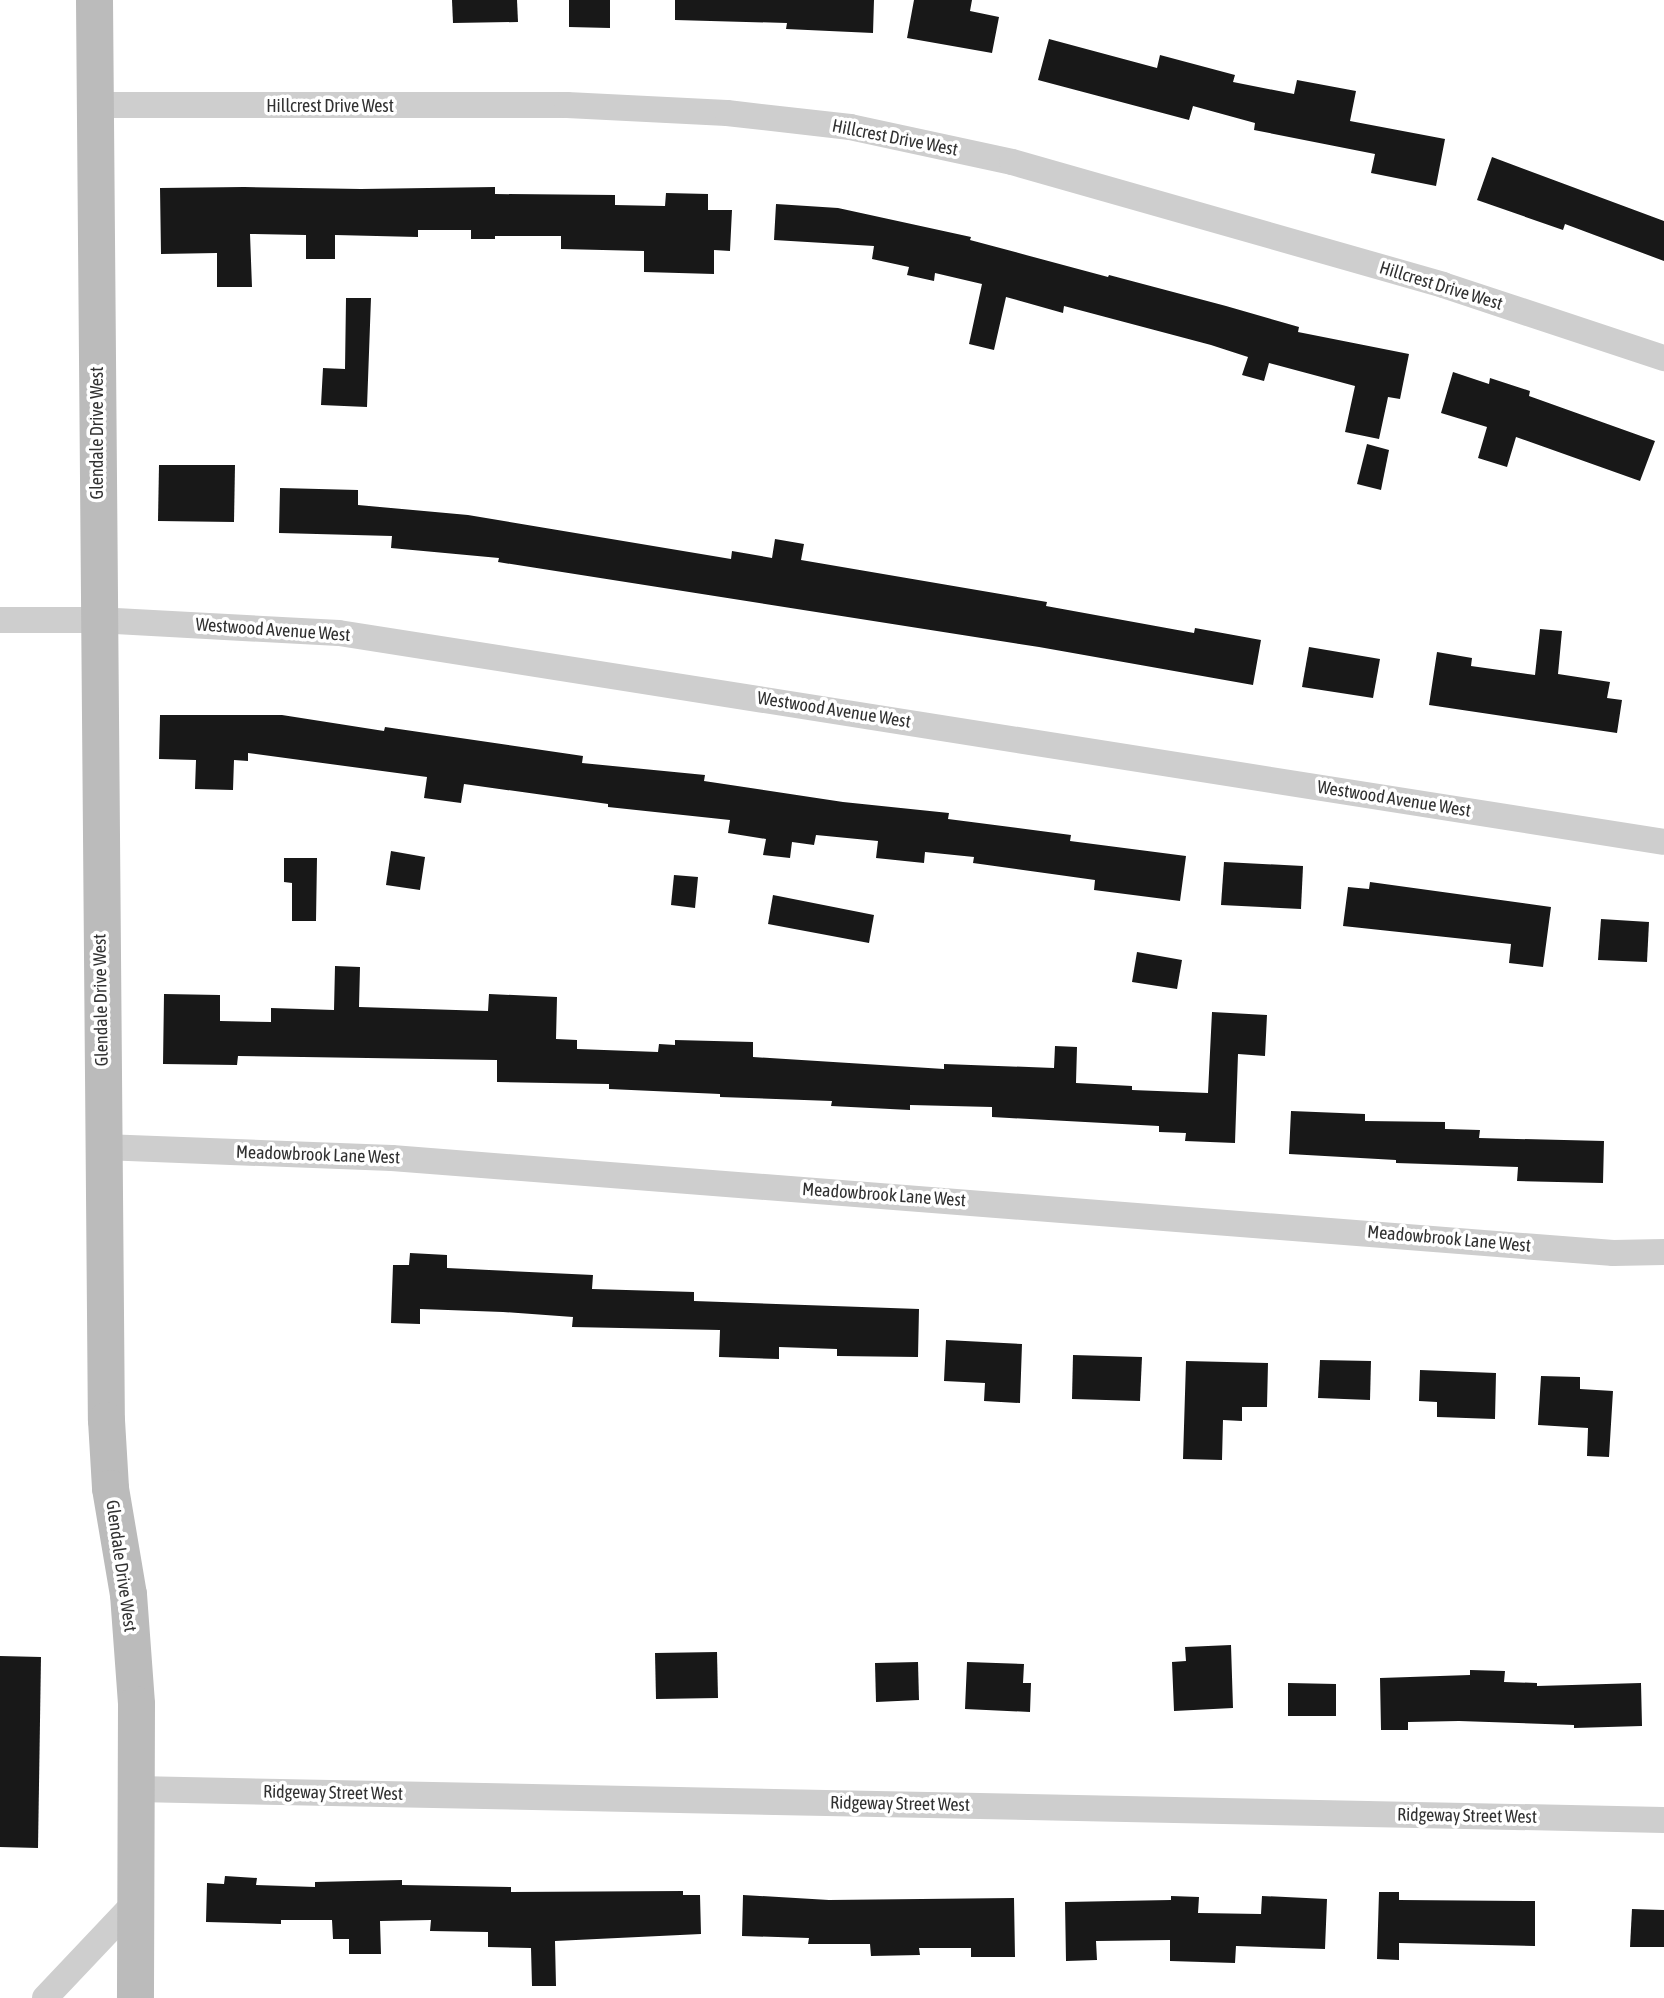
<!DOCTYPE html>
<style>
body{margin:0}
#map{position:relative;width:1664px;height:1998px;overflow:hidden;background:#fff;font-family:"Asap Condensed",sans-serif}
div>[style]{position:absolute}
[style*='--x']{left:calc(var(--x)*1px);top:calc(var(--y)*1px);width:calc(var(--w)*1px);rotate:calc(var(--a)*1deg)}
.building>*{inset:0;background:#181818}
.street>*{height:26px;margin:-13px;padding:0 13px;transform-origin:13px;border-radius:13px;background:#cecece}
.secondary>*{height:37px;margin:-18.5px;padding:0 18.5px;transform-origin:18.5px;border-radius:18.5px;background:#bbb}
span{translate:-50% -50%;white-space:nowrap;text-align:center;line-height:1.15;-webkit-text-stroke:7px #fff;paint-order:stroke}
.street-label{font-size:18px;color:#313131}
</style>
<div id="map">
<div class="building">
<div style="clip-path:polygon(452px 0,517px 0,518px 22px,453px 23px)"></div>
<div style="clip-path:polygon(569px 0,610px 0,610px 28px,569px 27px)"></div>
<div style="clip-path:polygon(675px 0,874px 0,873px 33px,786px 29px,787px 23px,675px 20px)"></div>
<div style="clip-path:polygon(914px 0,972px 0,970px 11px,999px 17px,992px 53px,907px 38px)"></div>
<div style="clip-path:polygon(1049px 39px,1157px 68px,1160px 55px,1235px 75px,1233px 82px,1294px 94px,1297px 80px,1356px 91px,1350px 121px,1445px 139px,1436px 186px,1371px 173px,1375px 154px,1254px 130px,1255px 123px,1193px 106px,1189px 120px,1038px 80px)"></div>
<div style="clip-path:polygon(1492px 157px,1664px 221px,1664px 261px,1565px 224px,1563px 230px,1477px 200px)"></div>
<div style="clip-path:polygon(244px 187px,361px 189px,495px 187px,495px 194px,615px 195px,615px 205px,665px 206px,666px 193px,708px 194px,708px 210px,732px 210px,730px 251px,714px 250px,714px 274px,644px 272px,644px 251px,561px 249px,561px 236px,495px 236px,495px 239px,471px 239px,471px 230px,418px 230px,418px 237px,335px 235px,335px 259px,306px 259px,306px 235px,250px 234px,252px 287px,217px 287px,217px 253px,161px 254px,160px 188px)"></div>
<div style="clip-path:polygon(776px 204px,838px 208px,971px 237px,970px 240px,1108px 277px,1109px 275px,1226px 306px,1299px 327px,1298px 332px,1409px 354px,1400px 399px,1388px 397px,1379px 439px,1345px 432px,1355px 386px,1269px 363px,1264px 381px,1242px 375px,1248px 357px,1211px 345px,1064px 306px,1063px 313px,1006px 297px,994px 350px,969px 344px,982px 284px,935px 273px,934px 281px,907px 275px,909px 267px,872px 259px,874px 246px,774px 240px)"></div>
<div style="clip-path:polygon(346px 298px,371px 298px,367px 407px,321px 405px,323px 368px,345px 369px)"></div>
<div style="clip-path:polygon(1453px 372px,1489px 384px,1490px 378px,1530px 391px,1529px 396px,1655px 441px,1640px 481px,1516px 437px,1507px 467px,1478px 458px,1487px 427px,1441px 413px)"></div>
<div style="clip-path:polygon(1367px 444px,1389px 450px,1381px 490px,1357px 484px)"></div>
<div style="clip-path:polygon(159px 465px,235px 465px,234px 522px,158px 521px)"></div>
<div style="clip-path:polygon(280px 488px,358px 490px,358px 505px,468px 515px,731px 559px,732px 551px,772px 558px,775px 539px,804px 544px,801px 560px,1047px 602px,1046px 606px,1194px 633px,1195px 628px,1261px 640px,1253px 685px,1039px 647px,498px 562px,499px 558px,391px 548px,392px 536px,279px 533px)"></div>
<div style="clip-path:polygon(1540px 629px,1562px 631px,1558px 674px,1610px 682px,1607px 698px,1622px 700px,1617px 733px,1429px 705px,1437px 652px,1472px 658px,1471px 666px,1535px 675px)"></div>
<div style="clip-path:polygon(1309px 647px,1380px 659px,1373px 698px,1302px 687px)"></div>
<div style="clip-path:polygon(160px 715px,282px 715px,384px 731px,385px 727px,583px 756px,582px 763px,705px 775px,704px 781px,843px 802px,949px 813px,948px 819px,1071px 835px,1070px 841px,1186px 856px,1180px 901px,1094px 890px,1095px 880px,973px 863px,974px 857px,925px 852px,924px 863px,876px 858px,878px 841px,816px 835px,814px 845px,792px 842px,790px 858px,763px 855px,766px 839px,728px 833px,730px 820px,608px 807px,608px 804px,464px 784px,461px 803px,424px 798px,427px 777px,248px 753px,248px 761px,234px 760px,233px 790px,195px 789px,196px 760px,159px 759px)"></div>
<div style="clip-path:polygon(391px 851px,425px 857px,420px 890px,386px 885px)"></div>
<div style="clip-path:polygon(284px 858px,317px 858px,316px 921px,292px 921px,292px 883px,284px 882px)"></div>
<div style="clip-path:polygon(1224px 862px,1303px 866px,1301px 909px,1221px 905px)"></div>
<div style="clip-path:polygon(674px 875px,698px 877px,695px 908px,671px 905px)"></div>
<div style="clip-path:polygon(1370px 882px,1551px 907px,1543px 967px,1509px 963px,1511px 944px,1343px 926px,1348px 887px,1369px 889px)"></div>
<div style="clip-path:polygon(773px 895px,874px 915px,869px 943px,768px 924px)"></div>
<div style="clip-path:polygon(1601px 919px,1649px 922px,1647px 962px,1598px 960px)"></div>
<div style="clip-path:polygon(1137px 952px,1182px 960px,1177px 989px,1132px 982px)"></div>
<div style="clip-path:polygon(335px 966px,360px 967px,359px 1007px,488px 1011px,489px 994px,557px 997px,556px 1039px,577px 1040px,577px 1049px,658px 1052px,659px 1044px,675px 1045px,675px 1040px,753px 1042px,753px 1057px,944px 1069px,944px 1064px,1054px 1068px,1055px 1046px,1077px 1047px,1076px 1083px,1132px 1086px,1132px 1090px,1208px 1093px,1212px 1012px,1267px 1015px,1265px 1056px,1238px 1054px,1235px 1143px,1185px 1141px,1186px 1133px,1159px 1132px,1159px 1126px,992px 1117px,992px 1107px,910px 1105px,910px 1110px,831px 1106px,832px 1101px,720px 1097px,720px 1094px,609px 1089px,609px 1084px,497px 1082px,497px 1060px,238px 1056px,237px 1065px,163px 1064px,164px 994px,220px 995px,220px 1021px,271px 1022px,271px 1008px,334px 1010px)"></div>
<div style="clip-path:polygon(1291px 1111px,1365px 1114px,1365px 1121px,1445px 1122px,1445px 1129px,1480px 1130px,1479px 1138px,1604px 1141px,1603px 1183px,1517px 1181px,1518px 1167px,1396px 1163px,1396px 1160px,1289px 1154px)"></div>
<div style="clip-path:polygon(410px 1253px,447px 1255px,447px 1268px,593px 1275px,592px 1289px,694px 1292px,694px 1301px,919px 1309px,918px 1357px,837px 1356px,837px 1349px,779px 1347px,779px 1359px,719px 1357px,720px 1330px,572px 1327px,573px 1317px,503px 1312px,420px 1309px,420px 1324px,391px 1323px,393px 1265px,409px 1265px)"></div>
<div style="clip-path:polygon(946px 1340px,1022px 1344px,1020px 1403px,984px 1401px,985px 1383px,944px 1381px)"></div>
<div style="clip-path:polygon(1073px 1355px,1142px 1357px,1140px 1401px,1072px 1399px)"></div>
<div style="clip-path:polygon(1320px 1360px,1371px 1361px,1370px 1400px,1318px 1398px)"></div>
<div style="clip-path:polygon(1186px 1361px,1268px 1363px,1267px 1407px,1242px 1407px,1242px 1421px,1223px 1420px,1222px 1460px,1183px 1459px)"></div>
<div style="clip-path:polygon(1420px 1370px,1496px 1373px,1495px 1419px,1437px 1417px,1437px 1402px,1419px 1401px)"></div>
<div style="clip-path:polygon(1541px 1376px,1580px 1377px,1580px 1389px,1613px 1391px,1609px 1457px,1587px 1456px,1588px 1428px,1538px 1425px)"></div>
<div style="clip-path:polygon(1231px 1645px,1233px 1708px,1174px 1711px,1172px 1662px,1186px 1661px,1185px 1647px)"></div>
<div style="clip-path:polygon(717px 1652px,718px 1698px,656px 1699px,655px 1653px)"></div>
<div style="clip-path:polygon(0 1656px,41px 1657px,38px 1848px,0 1847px)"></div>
<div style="clip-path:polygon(918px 1662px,919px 1700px,876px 1702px,875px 1663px)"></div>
<div style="clip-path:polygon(967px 1662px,1024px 1664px,1023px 1683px,1031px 1683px,1030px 1712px,965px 1709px)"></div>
<div style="clip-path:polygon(1470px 1670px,1505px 1671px,1504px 1682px,1537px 1683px,1537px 1686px,1641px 1683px,1642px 1726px,1574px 1728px,1574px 1725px,1459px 1721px,1408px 1722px,1408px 1730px,1381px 1730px,1380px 1678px,1470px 1675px)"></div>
<div style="clip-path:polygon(1288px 1683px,1336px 1684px,1336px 1716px,1288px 1716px)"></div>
<div style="clip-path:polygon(225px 1876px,257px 1878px,256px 1885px,315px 1887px,315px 1882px,402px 1880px,402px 1885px,511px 1887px,511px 1892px,683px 1891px,683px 1895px,700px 1895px,701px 1934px,555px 1941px,556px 1986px,532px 1986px,531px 1948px,488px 1947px,488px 1932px,430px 1931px,431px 1920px,380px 1921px,381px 1954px,349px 1954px,349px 1939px,333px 1939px,332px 1920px,281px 1920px,281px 1924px,206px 1922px,207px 1883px,224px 1884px)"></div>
<div style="clip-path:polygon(1379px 1892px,1399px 1892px,1399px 1900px,1535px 1901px,1535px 1946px,1399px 1943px,1399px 1960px,1377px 1959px)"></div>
<div style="clip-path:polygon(743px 1895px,829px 1900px,1014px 1898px,1015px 1957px,971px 1957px,971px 1948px,919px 1948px,920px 1955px,871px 1956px,870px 1944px,808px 1944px,809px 1938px,742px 1936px)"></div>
<div style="clip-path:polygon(1171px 1896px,1199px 1897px,1198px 1913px,1261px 1914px,1262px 1896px,1327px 1899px,1325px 1949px,1236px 1946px,1235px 1963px,1170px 1961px,1170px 1940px,1096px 1941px,1097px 1960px,1066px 1961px,1065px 1902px,1171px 1900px)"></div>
<div style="clip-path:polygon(1632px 1909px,1664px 1910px,1664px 1947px,1630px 1947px)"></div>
</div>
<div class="street">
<div style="--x:96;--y:105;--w:471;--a:0"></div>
<div style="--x:567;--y:105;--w:160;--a:2.9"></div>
<div style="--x:727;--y:113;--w:124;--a:6.5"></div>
<div style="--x:850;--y:127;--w:166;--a:12.2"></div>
<div style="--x:1012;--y:162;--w:448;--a:15.9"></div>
<div style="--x:1443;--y:285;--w:233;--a:18.3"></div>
<div style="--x:0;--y:620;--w:97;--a:0"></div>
<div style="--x:97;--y:620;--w:242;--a:3.1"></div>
<div style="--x:339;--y:633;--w:1341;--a:8.96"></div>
<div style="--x:103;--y:1147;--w:289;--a:2.2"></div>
<div style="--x:392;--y:1158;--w:1225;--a:4.45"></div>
<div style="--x:1613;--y:1253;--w:51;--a:-1.1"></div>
<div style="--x:136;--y:1789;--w:1528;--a:1.16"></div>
<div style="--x:45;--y:1998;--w:129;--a:-46.6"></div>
</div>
<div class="secondary">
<div style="--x:94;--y:0;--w:1420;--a:89.52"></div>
<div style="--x:106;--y:1420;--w:68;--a:86.6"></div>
<div style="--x:110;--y:1488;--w:108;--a:80.4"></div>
<div style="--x:128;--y:1594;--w:110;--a:85.8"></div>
<div style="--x:136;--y:1704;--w:294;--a:90.2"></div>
</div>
<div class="street-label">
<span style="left:330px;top:106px">Hillcrest Drive West</span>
<span style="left:895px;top:138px;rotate:11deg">Hillcrest Drive West</span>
<span style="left:1441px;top:286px;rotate:17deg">Hillcrest Drive West</span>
<span style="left:97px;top:433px;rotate:-90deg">Glendale Drive West</span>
<span style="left:273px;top:630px;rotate:4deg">Westwood Avenue West</span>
<span style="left:834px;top:710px;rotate:9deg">Westwood Avenue West</span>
<span style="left:1394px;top:799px;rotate:9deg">Westwood Avenue West</span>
<span style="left:101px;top:1000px;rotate:-91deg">Glendale Drive West</span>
<span style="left:318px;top:1155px;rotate:2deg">Meadowbrook Lane West</span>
<span style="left:884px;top:1195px;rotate:4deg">Meadowbrook Lane West</span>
<span style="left:1449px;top:1239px;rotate:5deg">Meadowbrook Lane West</span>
<span style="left:121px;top:1566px;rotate:82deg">Glendale Drive West</span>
<span style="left:333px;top:1793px;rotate:1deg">Ridgeway Street West</span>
<span style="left:900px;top:1804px;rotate:1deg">Ridgeway Street West</span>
<span style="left:1467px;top:1816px;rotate:1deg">Ridgeway Street West</span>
</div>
</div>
